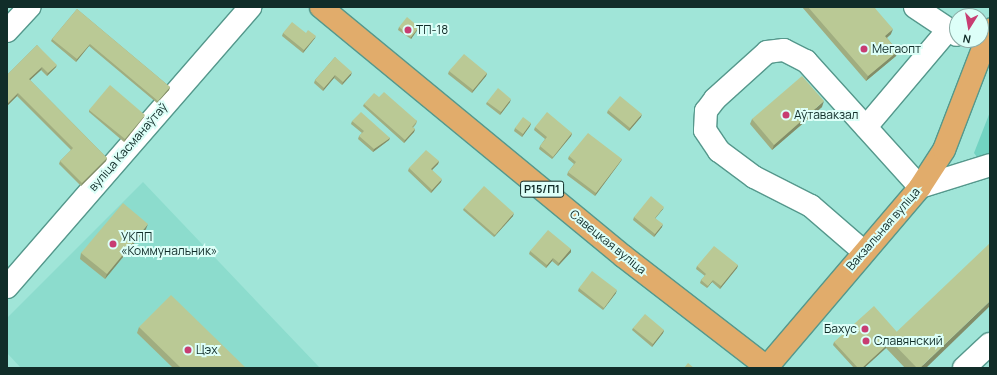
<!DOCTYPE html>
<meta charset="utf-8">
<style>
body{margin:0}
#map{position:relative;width:997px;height:375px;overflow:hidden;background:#a0e5d8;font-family:Manrope,sans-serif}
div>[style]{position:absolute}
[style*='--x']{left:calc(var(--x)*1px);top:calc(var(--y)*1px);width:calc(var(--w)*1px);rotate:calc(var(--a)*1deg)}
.built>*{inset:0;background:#8cdccd}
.green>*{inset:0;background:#72d3c2}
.roads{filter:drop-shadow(1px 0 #55988c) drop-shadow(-1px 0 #55988c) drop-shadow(0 1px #55988c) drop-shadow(0 -1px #55988c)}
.minor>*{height:22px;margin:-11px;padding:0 11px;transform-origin:11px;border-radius:11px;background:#fff}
.major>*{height:22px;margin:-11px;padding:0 11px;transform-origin:11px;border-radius:11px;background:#e1ac6b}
.wall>*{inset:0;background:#a0ad80}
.shaded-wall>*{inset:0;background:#828d68}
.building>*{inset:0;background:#bac995}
.dots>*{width:11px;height:11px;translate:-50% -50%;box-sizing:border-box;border:2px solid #ddfff8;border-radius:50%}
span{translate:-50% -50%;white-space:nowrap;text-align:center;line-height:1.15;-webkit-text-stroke:4px #ddfff8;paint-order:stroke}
.shield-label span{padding:1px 3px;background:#ddfff8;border:1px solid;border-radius:3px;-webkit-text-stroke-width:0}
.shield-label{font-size:11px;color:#112d29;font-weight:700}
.poi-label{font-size:12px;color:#112d29}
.left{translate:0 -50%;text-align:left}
.right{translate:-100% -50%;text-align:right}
.street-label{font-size:12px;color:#112d29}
.frame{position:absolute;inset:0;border:8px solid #112d29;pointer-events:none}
.north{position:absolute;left:949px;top:8px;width:40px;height:40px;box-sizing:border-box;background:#ddfff8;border:1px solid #8baba5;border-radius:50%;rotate:191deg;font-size:11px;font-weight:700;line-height:16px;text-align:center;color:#112d29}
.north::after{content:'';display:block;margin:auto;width:14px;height:18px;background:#c83d72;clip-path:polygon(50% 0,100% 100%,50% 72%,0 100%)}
</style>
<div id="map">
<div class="built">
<div style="clip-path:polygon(143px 182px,320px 368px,21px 368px,7px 353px,7px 318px)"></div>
</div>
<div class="green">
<div style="clip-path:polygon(990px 112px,990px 158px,980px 161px,974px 153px)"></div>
</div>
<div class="roads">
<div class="minor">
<div style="--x:915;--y:7;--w:50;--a:33.7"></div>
<div style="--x:7;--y:31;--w:33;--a:-47"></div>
<div style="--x:866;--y:127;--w:127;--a:-49.8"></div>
<div style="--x:863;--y:251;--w:69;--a:-139.1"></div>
<div style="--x:811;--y:206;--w:64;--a:-153"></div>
<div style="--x:754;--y:177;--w:44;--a:-143.4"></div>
<div style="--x:719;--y:151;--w:25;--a:-124"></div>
<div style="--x:705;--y:130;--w:19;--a:-87"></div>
<div style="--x:706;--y:111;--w:15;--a:-53"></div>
<div style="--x:715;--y:99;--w:70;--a:-42.1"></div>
<div style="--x:767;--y:52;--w:17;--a:-7"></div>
<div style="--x:784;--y:50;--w:25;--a:27"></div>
<div style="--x:806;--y:61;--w:170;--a:47.9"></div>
<div style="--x:920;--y:187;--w:73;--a:-17.4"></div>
<div style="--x:7;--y:287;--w:371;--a:-49"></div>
<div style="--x:964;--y:368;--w:35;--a:-43"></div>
</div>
<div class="major">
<div style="--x:321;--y:7;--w:391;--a:39.5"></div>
<div style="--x:623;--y:256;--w:183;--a:37.7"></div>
<div style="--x:767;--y:367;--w:236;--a:-49.6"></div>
<div style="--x:920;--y:187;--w:44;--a:-57"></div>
<div style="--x:944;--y:150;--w:129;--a:-69"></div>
</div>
</div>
<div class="wall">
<div style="clip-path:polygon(802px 7px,874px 7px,891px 34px,887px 38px,898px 51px,896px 56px,866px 81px)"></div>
<div style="clip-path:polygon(77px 9px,170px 87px,169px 90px,157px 103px,89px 46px,76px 62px,51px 41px,52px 39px)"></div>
<div style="clip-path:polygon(399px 27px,418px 29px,411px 39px,398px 30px)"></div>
<div style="clip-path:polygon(283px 33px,306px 33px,315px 38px,303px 53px,282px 36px)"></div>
<div style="clip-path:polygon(37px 45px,56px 67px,47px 76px,41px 70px,30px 80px,107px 158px,106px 161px,81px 186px,59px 164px,60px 161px,71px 150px,17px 96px,7px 106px,7px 75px)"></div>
<div style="clip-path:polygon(335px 57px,351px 75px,342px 85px,334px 78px,323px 91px,314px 83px,315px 80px)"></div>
<div style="clip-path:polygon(449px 71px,487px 73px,486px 76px,472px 93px,448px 74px)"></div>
<div style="clip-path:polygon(379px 97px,417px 121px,416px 124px,413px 128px,415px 129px,414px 132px,404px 143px,363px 106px,364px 104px)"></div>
<div style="clip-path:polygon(487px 102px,510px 102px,500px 115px,486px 104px)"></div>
<div style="clip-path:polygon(822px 107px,772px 150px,750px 124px,752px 119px)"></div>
<div style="clip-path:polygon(89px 110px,144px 117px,124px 142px,89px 112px)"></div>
<div style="clip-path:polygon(608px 110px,641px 117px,629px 131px,607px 113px)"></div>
<div style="clip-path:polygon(352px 121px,390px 138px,389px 140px,373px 152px,358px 139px,359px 136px,362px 133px,351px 124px)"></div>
<div style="clip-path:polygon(531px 123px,530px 126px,522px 137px,514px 131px,515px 128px)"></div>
<div style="clip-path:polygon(535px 127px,572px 133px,571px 136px,552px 159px,539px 149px,540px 146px,545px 139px,534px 130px)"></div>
<div style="clip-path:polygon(569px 156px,622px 159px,621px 161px,595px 196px,567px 175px,568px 172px,574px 164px,568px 159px)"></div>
<div style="clip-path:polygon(439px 161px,438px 164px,432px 170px,441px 182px,431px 193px,408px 171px,409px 168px)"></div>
<div style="clip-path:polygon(464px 208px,513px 216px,494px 237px,463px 210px)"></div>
<div style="clip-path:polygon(663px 209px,655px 218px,662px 227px,654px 237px,633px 220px,634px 217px)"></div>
<div style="clip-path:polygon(146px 229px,105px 279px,80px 259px,81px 253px)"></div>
<div style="clip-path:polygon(571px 249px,571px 252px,558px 266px,552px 261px,546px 268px,529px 254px,530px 251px)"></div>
<div style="clip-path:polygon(738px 265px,737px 268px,720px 289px,712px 282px,707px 288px,700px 283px,701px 280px,705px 276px,696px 269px,697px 266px)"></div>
<div style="clip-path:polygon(579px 288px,616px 293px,603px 310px,578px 291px)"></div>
<div style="clip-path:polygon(139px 327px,246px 368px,173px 368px,137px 333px)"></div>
<div style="clip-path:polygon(633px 328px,664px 330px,663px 333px,652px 347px,632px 330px)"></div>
<div style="clip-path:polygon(897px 332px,926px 368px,905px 368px,886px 348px,864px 368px,854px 368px,833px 345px,834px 342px)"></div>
</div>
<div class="shaded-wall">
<div style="clip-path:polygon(419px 27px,418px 29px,411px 39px,411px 37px)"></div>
<div style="clip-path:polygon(893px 29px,891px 34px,883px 41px,885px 36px)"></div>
<div style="clip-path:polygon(316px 36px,315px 38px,303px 53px,304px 50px)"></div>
<div style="clip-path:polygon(90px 44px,89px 46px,76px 62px,77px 59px)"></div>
<div style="clip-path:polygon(898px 51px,896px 56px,866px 81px,868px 76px)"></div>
<div style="clip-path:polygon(57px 65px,56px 67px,47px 76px,48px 73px)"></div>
<div style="clip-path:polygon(42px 67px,41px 70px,28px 82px,29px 79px)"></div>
<div style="clip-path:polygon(352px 72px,351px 75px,342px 85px,343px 82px)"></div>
<div style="clip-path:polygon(487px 73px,486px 76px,472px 93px,473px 90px)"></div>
<div style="clip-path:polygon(335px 75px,334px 78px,323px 91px,324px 88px)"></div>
<div style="clip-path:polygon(170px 87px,169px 90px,157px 103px,158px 101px)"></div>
<div style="clip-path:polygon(18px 93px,17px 96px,7px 106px,7px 104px)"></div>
<div style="clip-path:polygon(511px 99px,510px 102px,500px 115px,501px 112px)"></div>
<div style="clip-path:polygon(824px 101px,822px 107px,772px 150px,774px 145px)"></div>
<div style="clip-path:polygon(642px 114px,641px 117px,629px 131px,630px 128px)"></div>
<div style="clip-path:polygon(145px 115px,144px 117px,124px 142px,125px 139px)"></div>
<div style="clip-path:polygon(531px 123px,530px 126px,522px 137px,523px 134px)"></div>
<div style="clip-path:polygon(415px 129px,414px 132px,404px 143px,405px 140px)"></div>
<div style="clip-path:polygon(572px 133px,571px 136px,552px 159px,553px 157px)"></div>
<div style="clip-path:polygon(390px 138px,389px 140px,373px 152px,374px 149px)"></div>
<div style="clip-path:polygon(107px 158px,106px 161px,81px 186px,82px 183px)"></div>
<div style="clip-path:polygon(622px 159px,621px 161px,595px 196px,596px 193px)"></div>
<div style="clip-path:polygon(439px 161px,438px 164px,430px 172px,431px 169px)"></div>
<div style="clip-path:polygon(442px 179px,441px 182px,431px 193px,432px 190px)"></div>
<div style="clip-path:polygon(664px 207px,663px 209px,654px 220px,655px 218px)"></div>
<div style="clip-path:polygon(514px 213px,513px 216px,494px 237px,495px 235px)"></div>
<div style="clip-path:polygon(148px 224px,146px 229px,105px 279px,107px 274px)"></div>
<div style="clip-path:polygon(663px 224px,662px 227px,654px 237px,655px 234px)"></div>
<div style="clip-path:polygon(571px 249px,571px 252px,558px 266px,559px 263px)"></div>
<div style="clip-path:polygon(553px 258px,552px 261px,546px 268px,547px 265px)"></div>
<div style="clip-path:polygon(738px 265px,737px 268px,720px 289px,721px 286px)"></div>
<div style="clip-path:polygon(713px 280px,712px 282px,707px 288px,708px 286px)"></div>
<div style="clip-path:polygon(617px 290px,616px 293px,603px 310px,604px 308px)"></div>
<div style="clip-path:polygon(990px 301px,990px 306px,926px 368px,920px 368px)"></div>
<div style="clip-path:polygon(664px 330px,663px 333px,652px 347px,653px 344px)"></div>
<div style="clip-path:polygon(887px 345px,886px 348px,864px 368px,862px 368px)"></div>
</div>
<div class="building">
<div style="clip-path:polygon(808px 7px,874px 7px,893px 29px,885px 36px,898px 51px,868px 76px)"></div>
<div style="clip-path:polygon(77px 9px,170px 87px,158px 101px,90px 44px,77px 59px,52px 39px)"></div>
<div style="clip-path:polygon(407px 17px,419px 27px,411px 37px,399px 27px)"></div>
<div style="clip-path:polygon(292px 22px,306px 33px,308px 30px,316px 36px,304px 50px,283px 33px)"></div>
<div style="clip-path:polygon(37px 45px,57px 65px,48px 73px,42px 67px,29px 79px,107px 158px,82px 183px,60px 161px,73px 148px,18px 93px,7px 104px,7px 75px)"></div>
<div style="clip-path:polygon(464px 54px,487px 73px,473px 90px,449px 71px)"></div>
<div style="clip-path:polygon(335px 57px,352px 72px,343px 82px,335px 75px,324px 88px,315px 80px)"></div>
<div style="clip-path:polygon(802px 76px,824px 101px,774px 145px,752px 119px)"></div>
<div style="clip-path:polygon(110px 85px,145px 115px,125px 139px,89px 110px)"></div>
<div style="clip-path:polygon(498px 88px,511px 99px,501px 112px,487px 102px)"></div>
<div style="clip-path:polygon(384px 92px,417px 121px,412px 127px,415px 129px,405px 140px,364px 104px,374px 93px,379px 97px)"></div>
<div style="clip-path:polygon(620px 96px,642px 114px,630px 128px,608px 110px)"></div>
<div style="clip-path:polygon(361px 112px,390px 138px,374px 149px,359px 136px,364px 131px,352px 121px)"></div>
<div style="clip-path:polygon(547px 112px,572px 133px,553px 157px,540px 146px,547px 137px,535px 127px)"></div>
<div style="clip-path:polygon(523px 117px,531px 123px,523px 134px,515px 128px)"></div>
<div style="clip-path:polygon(588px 133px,622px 159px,596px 193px,568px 172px,576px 162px,569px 156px)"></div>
<div style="clip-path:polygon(426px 150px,439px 161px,431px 169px,442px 179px,432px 190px,409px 168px)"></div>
<div style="clip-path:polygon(484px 186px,514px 213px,495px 235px,464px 208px)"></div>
<div style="clip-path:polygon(651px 196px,664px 207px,655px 218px,663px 224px,655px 234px,634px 217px)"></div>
<div style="clip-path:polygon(123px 203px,148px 224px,107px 274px,81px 253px)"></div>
<div style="clip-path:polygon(548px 230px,571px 249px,559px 263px,553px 258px,547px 265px,530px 251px)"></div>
<div style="clip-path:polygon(990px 243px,990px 301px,920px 368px,917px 368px,889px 339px)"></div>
<div style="clip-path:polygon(714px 246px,738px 265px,721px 286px,713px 280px,708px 286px,701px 280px,706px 274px,697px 266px)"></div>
<div style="clip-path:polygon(592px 271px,617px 290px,604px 308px,579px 288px)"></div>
<div style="clip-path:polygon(171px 295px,246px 368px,181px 368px,139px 327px)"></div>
<div style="clip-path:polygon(874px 306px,897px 332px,889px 339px,887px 345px,862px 368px,858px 368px,834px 342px)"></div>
<div style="clip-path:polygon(645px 314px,664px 330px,653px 344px,633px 328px)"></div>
<div style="clip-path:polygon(688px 363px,694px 368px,684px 368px)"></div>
</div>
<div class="dots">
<div style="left:408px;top:30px;background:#c83d72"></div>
<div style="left:864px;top:49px;background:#c83d72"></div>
<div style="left:786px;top:115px;background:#c83d72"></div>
<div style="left:113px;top:244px;background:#c83d72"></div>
<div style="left:865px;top:329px;background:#c83d72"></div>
<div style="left:866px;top:341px;background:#c83d72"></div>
<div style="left:188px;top:350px;background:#c83d72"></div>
</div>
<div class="shield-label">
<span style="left:542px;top:189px">Р15/П1</span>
</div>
<div class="poi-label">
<span class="left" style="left:416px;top:30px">ТП-18</span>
<span class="left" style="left:872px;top:49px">Мегаопт</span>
<span class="left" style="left:794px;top:115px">Аўтавакзал</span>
<span class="left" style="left:121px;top:244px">УКПП<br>«Коммунальник»</span>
<span class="right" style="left:857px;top:329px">Бахус</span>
<span class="left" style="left:874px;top:341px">Славянский</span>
<span class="left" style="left:196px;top:350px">Цэх</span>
</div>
<div class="street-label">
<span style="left:128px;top:147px;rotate:-49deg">вуліца Касманаўтаў</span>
<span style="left:883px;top:229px;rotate:-49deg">Вакзальная вуліца</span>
<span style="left:608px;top:242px;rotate:39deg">Савецкая вуліца</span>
</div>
<div class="frame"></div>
<div class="north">N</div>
</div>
